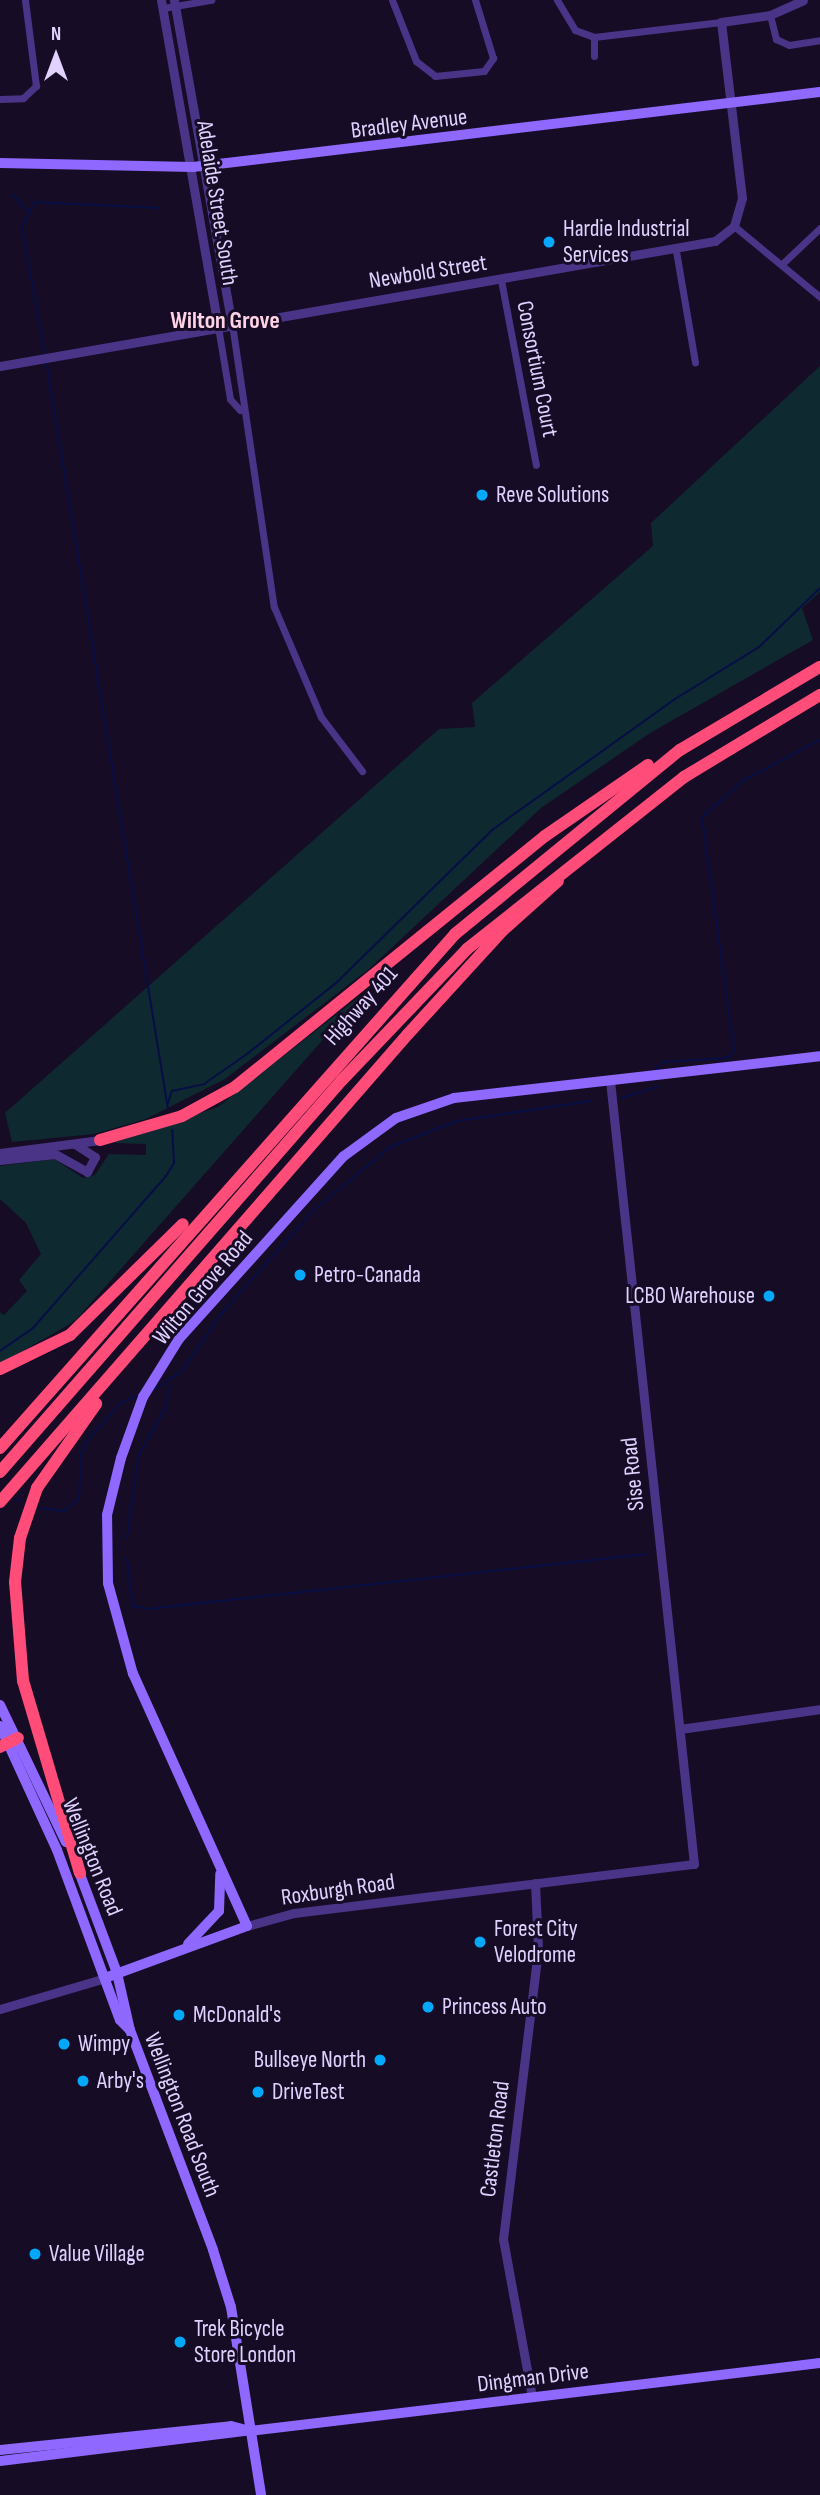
<!DOCTYPE html>
<style>
body{margin:0}
#map{position:relative;width:820px;height:2495px;overflow:hidden;background:#160c25;font-family:"Sofia Sans Condensed",sans-serif}
div>[style]{position:absolute}
[style*='--x']{left:calc(var(--x)*1px);top:calc(var(--y)*1px);width:calc(var(--w)*1px);rotate:calc(var(--a)*1deg)}
.green>*{inset:0;background:#0f2930}
.stream>*{height:2px;margin:-1px;padding:0 1px;transform-origin:1px;border-radius:1px;background:#060e45}
.minor>*{height:7px;margin:-3.5px;padding:0 3.5px;transform-origin:3.5px;border-radius:3.5px;background:#4a3488}
.tertiary>*{height:9px;margin:-4.5px;padding:0 4.5px;transform-origin:4.5px;border-radius:4.5px;background:#4a3488}
.secondary>*{height:10px;margin:-5px;padding:0 5px;transform-origin:5px;border-radius:5px;background:#8e68ff}
.motorway>*{height:12px;margin:-6px;padding:0 6px;transform-origin:6px;border-radius:6px;background:#ff4c79}
.dots>*{width:19px;height:19px;translate:-50% -50%;box-sizing:border-box;border:4px solid #160c25;border-radius:50%}
span{translate:-50% -50%;white-space:nowrap;text-align:center;line-height:1.15;-webkit-text-stroke:6px #160c25;paint-order:stroke}
.street-label{font-size:23px;color:#e0d1ff}
.poi-label{font-size:23px;color:#e0d1ff}
.left{translate:0 -50%;text-align:left}
.right{translate:-100% -50%;text-align:right}
.neighbourhood-label{font-size:24px;color:#ffd3e5;font-weight:700}
.north{position:absolute;left:21px;top:21px;width:70px;height:70px;-webkit-text-stroke:5px #160c25;paint-order:stroke;rotate:0deg;font-size:19px;font-weight:700;line-height:28px;text-align:center;color:#e0d1ff}
.north::after{content:'';display:block;margin:auto;width:24px;height:32px;background:#e0d1ff;clip-path:polygon(50% 0,100% 100%,50% 72%,0 100%)}
</style>
<div id="map">
<div class="green">
<div style="clip-path:polygon(820px 366px,820px 592px,802px 608px,813px 640px,650px 733px,541px 808px,369px 969px,225px 1079px,146px 1119px,94px 1134px,12px 1142px,5px 1113px,439px 729px,475px 727px,472px 703px,653px 546px,651px 523px)"></div>
<div style="clip-path:polygon(364px 993px,75px 1321px,0 1364px,0 1312px,4px 1315px,27px 1291px,19px 1280px,41px 1254px,26px 1223px,0 1199px,0 1166px,54px 1159px,83px 1178px,95px 1175px,109px 1154px,146px 1155px,146px 1144px,113px 1143px,218px 1107px)"></div>
</div>
<div class="stream">
<div style="--x:13;--y:195;--w:23;--a:47"></div>
<div style="--x:45;--y:355;--w:130;--a:-100.2"></div>
<div style="--x:22;--y:227;--w:28;--a:-63"></div>
<div style="--x:35;--y:202;--w:124;--a:2.8"></div>
<div style="--x:46;--y:360;--w:759;--a:80.75"></div>
<div style="--x:656;--y:1069;--w:10;--a:-45"></div>
<div style="--x:663;--y:1062;--w:65;--a:-3.5"></div>
<div style="--x:728;--y:1058;--w:9;--a:-49"></div>
<div style="--x:734;--y:1051;--w:236;--a:-97.8"></div>
<div style="--x:702;--y:817;--w:56;--a:-41.4"></div>
<div style="--x:744;--y:780;--w:86;--a:-27.8"></div>
<div style="--x:621;--y:1098;--w:39;--a:-17"></div>
<div style="--x:168;--y:1103;--w:13;--a:-72"></div>
<div style="--x:172;--y:1091;--w:33;--a:-12"></div>
<div style="--x:204;--y:1084;--w:52;--a:-34.9"></div>
<div style="--x:247;--y:1054;--w:114;--a:-38.6"></div>
<div style="--x:336;--y:983;--w:219;--a:-44.4"></div>
<div style="--x:492;--y:830;--w:225;--a:-35.6"></div>
<div style="--x:675;--y:699;--w:99;--a:-31.8"></div>
<div style="--x:759;--y:647;--w:85;--a:-44"></div>
<div style="--x:0;--y:1351;--w:40;--a:-34.9"></div>
<div style="--x:33;--y:1328;--w:202;--a:-48.8"></div>
<div style="--x:166;--y:1176;--w:15;--a:-58"></div>
<div style="--x:174;--y:1163;--w:33;--a:-93"></div>
<div style="--x:153;--y:1390;--w:35;--a:-33"></div>
<div style="--x:182;--y:1371;--w:69;--a:-55.6"></div>
<div style="--x:221;--y:1314;--w:141;--a:-48.2"></div>
<div style="--x:315;--y:1209;--w:97;--a:-39.6"></div>
<div style="--x:390;--y:1147;--w:72;--a:-21.2"></div>
<div style="--x:457;--y:1121;--w:135;--a:-8.5"></div>
<div style="--x:15;--y:1499;--w:5;--a:11"></div>
<div style="--x:40;--y:1508;--w:24;--a:7"></div>
<div style="--x:64;--y:1511;--w:19;--a:-39"></div>
<div style="--x:79;--y:1499;--w:44;--a:-87.4"></div>
<div style="--x:81;--y:1455;--w:19;--a:-65"></div>
<div style="--x:89;--y:1438;--w:49;--a:-47.5"></div>
<div style="--x:122;--y:1402;--w:17;--a:-21"></div>
<div style="--x:127;--y:1538;--w:82;--a:-82.3"></div>
<div style="--x:138;--y:1457;--w:60;--a:-60.9"></div>
<div style="--x:167;--y:1405;--w:20;--a:-87"></div>
<div style="--x:127;--y:1558;--w:48;--a:82.9"></div>
<div style="--x:133;--y:1606;--w:15;--a:11"></div>
<div style="--x:148;--y:1609;--w:502;--a:-6.29"></div>
</div>
<div class="minor">
<div style="--x:392;--y:0;--w:66;--a:68.5"></div>
<div style="--x:416;--y:61;--w:24;--a:38"></div>
<div style="--x:435;--y:76;--w:49;--a:-5.8"></div>
<div style="--x:484;--y:71;--w:16;--a:-55"></div>
<div style="--x:493;--y:58;--w:61;--a:-107.2"></div>
<div style="--x:557;--y:0;--w:35;--a:59"></div>
<div style="--x:575;--y:30;--w:20;--a:20"></div>
<div style="--x:594;--y:37;--w:128;--a:-6.7"></div>
<div style="--x:163;--y:8;--w:49;--a:-9.5"></div>
<div style="--x:770;--y:15;--w:25;--a:76"></div>
<div style="--x:776;--y:39;--w:14;--a:25"></div>
<div style="--x:789;--y:45;--w:31;--a:-9"></div>
<div style="--x:594;--y:37;--w:19;--a:90"></div>
<div style="--x:0;--y:99;--w:23;--a:-2"></div>
<div style="--x:23;--y:98;--w:18;--a:-43"></div>
<div style="--x:36;--y:86;--w:87;--a:-97.3"></div>
<div style="--x:734;--y:226;--w:112;--a:39.5"></div>
<div style="--x:676;--y:251;--w:113;--a:80.3"></div>
<div style="--x:783;--y:263;--w:51;--a:-43.4"></div>
<div style="--x:501;--y:280;--w:188;--a:79.3"></div>
<div style="--x:232;--y:324;--w:286;--a:81.6"></div>
<div style="--x:274;--y:607;--w:120;--a:66.9"></div>
<div style="--x:321;--y:717;--w:68;--a:52.8"></div>
<div style="--x:218;--y:327;--w:73;--a:80.5"></div>
<div style="--x:230;--y:399;--w:15;--a:48"></div>
</div>
<div class="tertiary">
<div style="--x:161;--y:0;--w:332;--a:80.1"></div>
<div style="--x:174;--y:0;--w:329;--a:79.9"></div>
<div style="--x:0;--y:366;--w:726;--a:-9.92"></div>
<div style="--x:715;--y:241;--w:24;--a:-38"></div>
<div style="--x:734;--y:226;--w:29;--a:-74"></div>
<div style="--x:742;--y:198;--w:177;--a:-96.8"></div>
<div style="--x:721;--y:22;--w:49;--a:-8.1"></div>
<div style="--x:770;--y:15;--w:36;--a:-24"></div>
<div style="--x:0;--y:1153;--w:101;--a:-7.4"></div>
<div style="--x:0;--y:1160;--w:55;--a:-6.2"></div>
<div style="--x:55;--y:1154;--w:37;--a:29"></div>
<div style="--x:87;--y:1172;--w:17;--a:-62"></div>
<div style="--x:95;--y:1157;--w:24;--a:-147"></div>
<div style="--x:680;--y:1729;--w:141;--a:-8.1"></div>
<div style="--x:247;--y:1926;--w:49;--a:-15.5"></div>
<div style="--x:294;--y:1913;--w:403;--a:-7"></div>
<div style="--x:694;--y:1864;--w:788;--a:-96.12"></div>
<div style="--x:0;--y:2009;--w:109;--a:-16.4"></div>
<div style="--x:532;--y:2397;--w:161;--a:-100.4"></div>
<div style="--x:503;--y:2239;--w:292;--a:-83.1"></div>
<div style="--x:538;--y:1949;--w:66;--a:-92.6"></div>
</div>
<div class="secondary">
<div style="--x:0;--y:163;--w:193;--a:1.2"></div>
<div style="--x:193;--y:167;--w:631;--a:-6.82"></div>
<div style="--x:0;--y:1705;--w:152;--a:64.3"></div>
<div style="--x:0;--y:1726;--w:136;--a:65.3"></div>
<div style="--x:57;--y:1850;--w:181;--a:69.7"></div>
<div style="--x:120;--y:2020;--w:14;--a:45"></div>
<div style="--x:130;--y:2030;--w:235;--a:69.3"></div>
<div style="--x:213;--y:2250;--w:60;--a:72.5"></div>
<div style="--x:231;--y:2307;--w:190;--a:80.9"></div>
<div style="--x:78;--y:1869;--w:111;--a:69.4"></div>
<div style="--x:117;--y:1973;--w:58;--a:77.2"></div>
<div style="--x:188;--y:1944;--w:45;--a:-46.8"></div>
<div style="--x:219;--y:1911;--w:37;--a:-88"></div>
<div style="--x:105;--y:1978;--w:151;--a:-20.1"></div>
<div style="--x:247;--y:1926;--w:277;--a:-114.3"></div>
<div style="--x:133;--y:1674;--w:94;--a:-105.4"></div>
<div style="--x:108;--y:1583;--w:68;--a:-90.8"></div>
<div style="--x:107;--y:1515;--w:59;--a:-76.2"></div>
<div style="--x:121;--y:1458;--w:65;--a:-70.2"></div>
<div style="--x:143;--y:1397;--w:68;--a:-58.2"></div>
<div style="--x:179;--y:1339;--w:246;--a:-48"></div>
<div style="--x:344;--y:1156;--w:64;--a:-36.2"></div>
<div style="--x:396;--y:1118;--w:61;--a:-19"></div>
<div style="--x:454;--y:1098;--w:368;--a:-6.5"></div>
<div style="--x:0;--y:2450;--w:232;--a:-5.9"></div>
<div style="--x:231;--y:2426;--w:20;--a:15"></div>
<div style="--x:250;--y:2431;--w:574;--a:-6.8"></div>
<div style="--x:0;--y:2461;--w:248;--a:-7"></div>
</div>
<div class="motorway">
<div style="--x:100;--y:1140;--w:85;--a:-16.3"></div>
<div style="--x:182;--y:1116;--w:60;--a:-28.7"></div>
<div style="--x:235;--y:1087;--w:399;--a:-39"></div>
<div style="--x:545;--y:836;--w:125;--a:-34.6"></div>
<div style="--x:0;--y:1369;--w:78;--a:-25.9"></div>
<div style="--x:70;--y:1335;--w:158;--a:-44.5"></div>
<div style="--x:0;--y:1448;--w:686;--a:-48.48"></div>
<div style="--x:455;--y:934;--w:291;--a:-39.3"></div>
<div style="--x:680;--y:750;--w:163;--a:-30.7"></div>
<div style="--x:0;--y:1472;--w:520;--a:-48.9"></div>
<div style="--x:342;--y:1080;--w:181;--a:-46.3"></div>
<div style="--x:467;--y:949;--w:277;--a:-38.4"></div>
<div style="--x:684;--y:777;--w:159;--a:-31.1"></div>
<div style="--x:0;--y:1502;--w:621;--a:-48.92"></div>
<div style="--x:408;--y:1034;--w:139;--a:-47.6"></div>
<div style="--x:502;--y:931;--w:75;--a:-41.8"></div>
<div style="--x:0;--y:1747;--w:20;--a:-27"></div>
<div style="--x:80;--y:1873;--w:200;--a:-106.5"></div>
<div style="--x:23;--y:1681;--w:99;--a:-94.6"></div>
<div style="--x:15;--y:1582;--w:44;--a:-83.5"></div>
<div style="--x:20;--y:1538;--w:53;--a:-71.2"></div>
<div style="--x:37;--y:1488;--w:103;--a:-54.9"></div>
</div>
<div class="dots">
<div style="left:549px;top:242px;background:#00a9fc"></div>
<div style="left:482px;top:495px;background:#00a9fc"></div>
<div style="left:300px;top:1275px;background:#00a9fc"></div>
<div style="left:769px;top:1296px;background:#00a9fc"></div>
<div style="left:480px;top:1942px;background:#00a9fc"></div>
<div style="left:428px;top:2007px;background:#00a9fc"></div>
<div style="left:179px;top:2015px;background:#00a9fc"></div>
<div style="left:64px;top:2044px;background:#00a9fc"></div>
<div style="left:380px;top:2060px;background:#00a9fc"></div>
<div style="left:83px;top:2081px;background:#00a9fc"></div>
<div style="left:258px;top:2092px;background:#00a9fc"></div>
<div style="left:35px;top:2254px;background:#00a9fc"></div>
<div style="left:180px;top:2342px;background:#00a9fc"></div>
</div>
<div class="street-label">
<span style="left:409px;top:124px;rotate:-7deg">Bradley Avenue</span>
<span style="left:217px;top:203px;rotate:81deg">Adelaide Street South</span>
<span style="left:428px;top:272px;rotate:-9deg">Newbold Street</span>
<span style="left:537px;top:369px;rotate:79deg">Consortium Court</span>
<span style="left:361px;top:1006px;rotate:-48deg">Highway 401</span>
<span style="left:203px;top:1288px;rotate:-50deg">Wilton Grove Road</span>
<span style="left:633px;top:1474px;rotate:-96deg">Sise Road</span>
<span style="left:92px;top:1857px;rotate:68deg">Wellington Road</span>
<span style="left:338px;top:1890px;rotate:-8deg">Roxburgh Road</span>
<span style="left:182px;top:2115px;rotate:69deg">Wellington Road South</span>
<span style="left:495px;top:2139px;rotate:-83deg">Castleton Road</span>
<span style="left:533px;top:2378px;rotate:-7deg">Dingman Drive</span>
</div>
<div class="poi-label">
<span class="left" style="left:563px;top:242px">Hardie Industrial<br>Services</span>
<span class="left" style="left:496px;top:495px">Reve Solutions</span>
<span class="left" style="left:314px;top:1275px">Petro-Canada</span>
<span class="right" style="left:755px;top:1296px">LCBO Warehouse</span>
<span class="left" style="left:494px;top:1942px">Forest City<br>Velodrome</span>
<span class="left" style="left:442px;top:2007px">Princess Auto</span>
<span class="left" style="left:193px;top:2015px">McDonald's</span>
<span class="left" style="left:78px;top:2044px">Wimpy</span>
<span class="right" style="left:366px;top:2060px">Bullseye North</span>
<span class="left" style="left:97px;top:2081px">Arby's</span>
<span class="left" style="left:272px;top:2092px">DriveTest</span>
<span class="left" style="left:49px;top:2254px">Value Village</span>
<span class="left" style="left:194px;top:2342px">Trek Bicycle<br>Store London</span>
</div>
<div class="neighbourhood-label">
<span style="left:225px;top:321px">Wilton Grove</span>
</div>
<div class="north">N</div>
</div>
